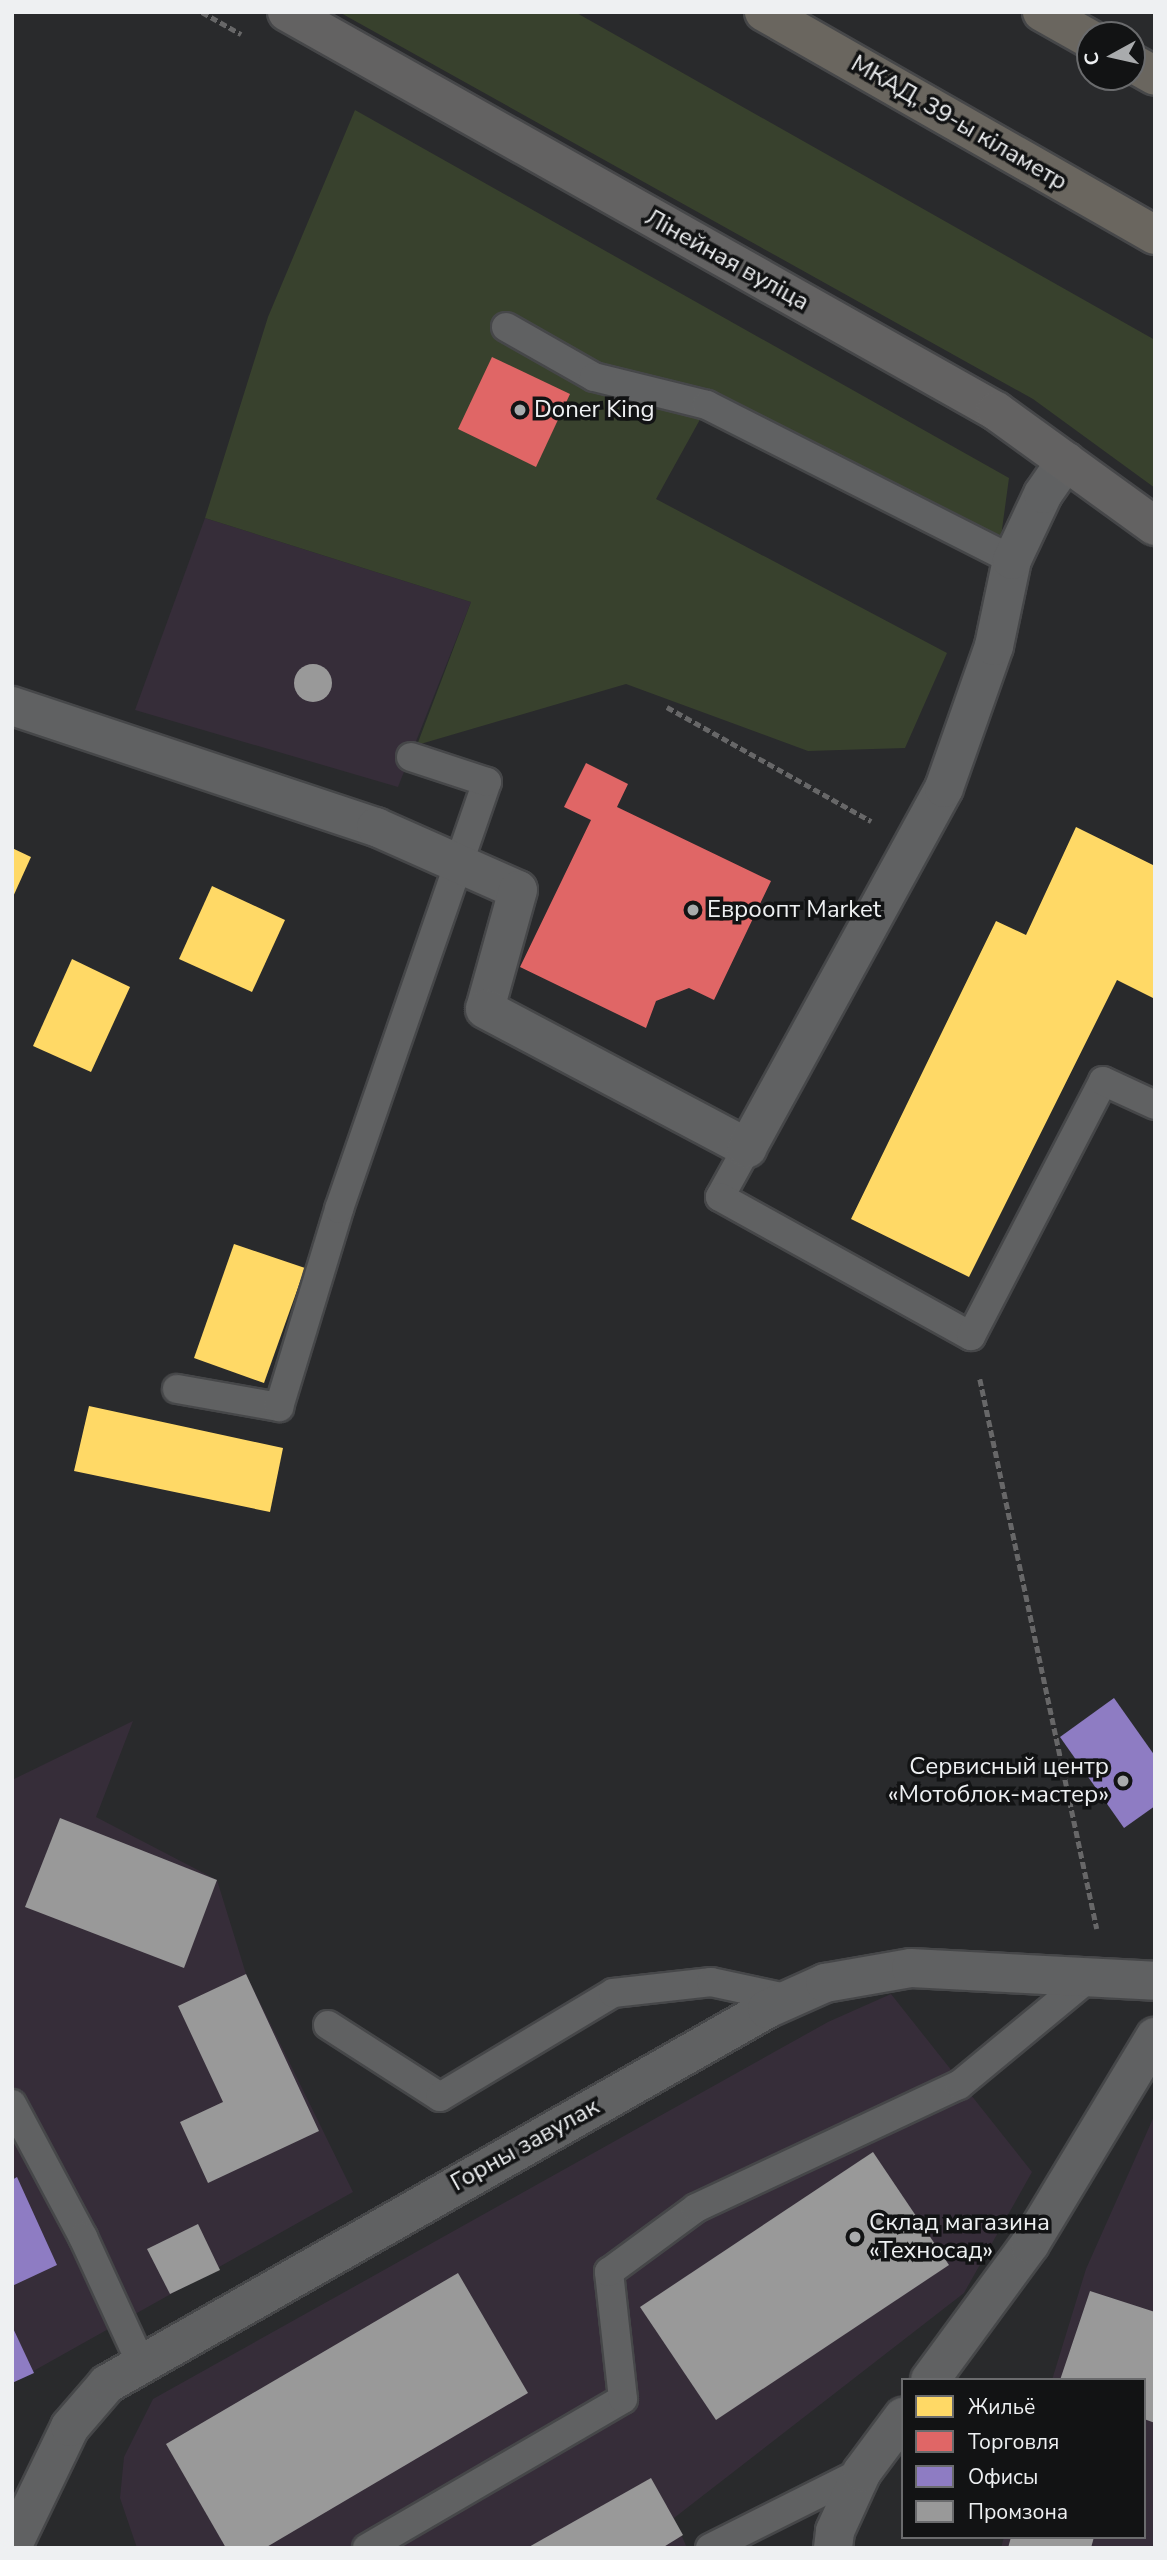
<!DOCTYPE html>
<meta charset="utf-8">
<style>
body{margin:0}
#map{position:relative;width:1167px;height:2560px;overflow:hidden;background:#292a2c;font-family:"Nunito Sans",sans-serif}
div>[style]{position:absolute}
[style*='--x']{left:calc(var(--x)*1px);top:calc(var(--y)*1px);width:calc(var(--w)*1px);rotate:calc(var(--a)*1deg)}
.industrial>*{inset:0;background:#362d39}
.green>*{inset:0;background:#38412d}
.homes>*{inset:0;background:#ffd966}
.shops>*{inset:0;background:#e06666}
.offices>*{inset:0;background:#8e7cc3}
.industry>*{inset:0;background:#999}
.round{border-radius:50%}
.path>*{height:4.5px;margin-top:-2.25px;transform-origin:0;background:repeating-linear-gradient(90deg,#676768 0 7px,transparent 0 10.5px)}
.roads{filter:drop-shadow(2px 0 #464749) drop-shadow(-2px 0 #464749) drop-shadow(0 2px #464749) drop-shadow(0 -2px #464749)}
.lane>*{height:28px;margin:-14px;padding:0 14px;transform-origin:14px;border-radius:14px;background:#606162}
.street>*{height:38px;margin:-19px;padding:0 19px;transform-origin:19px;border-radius:19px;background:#606162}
.secondary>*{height:38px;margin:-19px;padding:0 19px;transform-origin:19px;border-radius:19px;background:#636262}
.highway>*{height:38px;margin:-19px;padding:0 19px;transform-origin:19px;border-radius:19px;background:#6a665f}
.dots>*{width:19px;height:19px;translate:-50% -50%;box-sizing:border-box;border:4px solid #121314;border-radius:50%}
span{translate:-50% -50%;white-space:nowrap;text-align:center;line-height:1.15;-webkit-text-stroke:7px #121314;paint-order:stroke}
.street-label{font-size:24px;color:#eef0f2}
.poi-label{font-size:24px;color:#eef0f2}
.left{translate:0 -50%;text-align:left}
.right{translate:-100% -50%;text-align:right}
.frame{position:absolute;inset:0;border:14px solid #eef0f2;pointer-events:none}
.legend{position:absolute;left:901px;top:2378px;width:245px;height:161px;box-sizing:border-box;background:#121314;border:2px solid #6a6b6d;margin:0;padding:9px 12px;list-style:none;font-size:21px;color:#eef0f2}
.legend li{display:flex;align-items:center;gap:14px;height:35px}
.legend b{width:35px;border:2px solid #6a6b6d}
.north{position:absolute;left:1076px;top:21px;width:70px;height:70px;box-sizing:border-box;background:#121314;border:2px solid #6a6b6d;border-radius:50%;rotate:262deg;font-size:19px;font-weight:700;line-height:28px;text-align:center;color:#eef0f2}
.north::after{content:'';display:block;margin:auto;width:24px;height:32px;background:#a9abad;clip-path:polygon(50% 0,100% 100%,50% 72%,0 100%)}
</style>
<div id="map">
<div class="industrial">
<div style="clip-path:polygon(205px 518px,471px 602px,398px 787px,135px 710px)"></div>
<div style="clip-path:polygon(133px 1721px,96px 1817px,217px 1880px,246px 1974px,353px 2192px,12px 2383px,12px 1780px)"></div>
<div style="clip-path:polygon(891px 1994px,1032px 2172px,964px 2293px,674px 2518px,687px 2548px,137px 2548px,120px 2498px,124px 2457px,153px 2399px,828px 2022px)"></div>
<div style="clip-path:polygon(1155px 2114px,1155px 2548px,1001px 2548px,1004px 2537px,1144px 2537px,1144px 2380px,1052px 2380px,1086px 2269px)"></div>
</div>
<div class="green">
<div style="clip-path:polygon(339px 12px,575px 12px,1155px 340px,1155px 488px,1033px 399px)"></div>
<div style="clip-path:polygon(355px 110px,1009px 478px,1000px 544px,708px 405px,656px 499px,947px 653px,905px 748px,808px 751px,626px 684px,417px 745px,471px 602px,205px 518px,268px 317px)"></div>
</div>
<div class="homes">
<div style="clip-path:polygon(1076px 827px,1155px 866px,1155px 999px,1117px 980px,969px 1277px,851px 1219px,996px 921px,1026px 935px)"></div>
<div style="clip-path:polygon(12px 848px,31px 857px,12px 899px)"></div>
<div style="clip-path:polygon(212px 886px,285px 920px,252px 992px,179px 959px)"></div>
<div style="clip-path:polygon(72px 959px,130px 987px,91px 1072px,33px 1046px)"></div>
<div style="clip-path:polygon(234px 1244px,305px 1268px,264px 1383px,194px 1358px)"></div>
<div style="clip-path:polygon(89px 1406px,283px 1448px,270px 1512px,74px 1471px)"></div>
</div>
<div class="shops">
<div style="clip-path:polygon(492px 357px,570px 394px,536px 467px,458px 429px)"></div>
<div style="clip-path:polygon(586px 763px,628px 784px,617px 807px,771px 881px,714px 1000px,689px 988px,656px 1001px,646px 1028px,520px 967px,591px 820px,564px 807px)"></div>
</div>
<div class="offices">
<div style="clip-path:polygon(1114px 1698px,1155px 1756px,1155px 1806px,1124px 1828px,1060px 1737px)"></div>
<div style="clip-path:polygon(17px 2177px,57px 2265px,12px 2286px,12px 2180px)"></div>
<div style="clip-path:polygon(12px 2326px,34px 2373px,12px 2383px)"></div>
</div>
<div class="industry">
<div class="round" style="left:294px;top:664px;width:38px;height:38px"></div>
<div style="clip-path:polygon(60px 1818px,217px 1880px,184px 1968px,25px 1907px)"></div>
<div style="clip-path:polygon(246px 1974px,319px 2131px,208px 2183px,180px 2122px,223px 2102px,178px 2006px)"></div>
<div style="clip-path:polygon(873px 2152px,949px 2265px,716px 2420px,640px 2307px)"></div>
<div style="clip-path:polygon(198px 2224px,220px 2270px,170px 2294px,147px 2249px)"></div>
<div style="clip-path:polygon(458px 2273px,528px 2393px,265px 2548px,226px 2548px,166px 2444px)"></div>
<div style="clip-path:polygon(1090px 2291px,1155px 2312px,1155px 2423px,1144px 2419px,1144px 2380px,1060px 2380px)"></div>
<div style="clip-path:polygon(651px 2478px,683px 2535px,662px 2548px,527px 2548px)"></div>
<div style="clip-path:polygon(1011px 2537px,1094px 2537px,1091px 2548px,1008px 2548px)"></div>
</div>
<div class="path">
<div style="--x:202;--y:12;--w:45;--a:29.4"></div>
<div style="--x:667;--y:707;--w:234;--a:29.2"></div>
<div style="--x:980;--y:1379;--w:562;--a:77.99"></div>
</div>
<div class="roads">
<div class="lane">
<div style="--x:506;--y:327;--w:101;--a:29.6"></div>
<div style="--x:594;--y:377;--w:116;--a:13.9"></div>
<div style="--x:707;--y:405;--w:342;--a:26.9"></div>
<div style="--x:747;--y:1148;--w:56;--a:118.9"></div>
<div style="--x:720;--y:1197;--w:287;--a:29"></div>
<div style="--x:971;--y:1336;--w:287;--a:-62.6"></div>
<div style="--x:1103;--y:1081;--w:57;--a:24.8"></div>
<div style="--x:177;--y:1389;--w:104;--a:10"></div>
<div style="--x:279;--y:1407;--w:207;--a:-73.1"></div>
<div style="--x:339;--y:1209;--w:452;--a:-70.9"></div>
<div style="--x:487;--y:782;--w:80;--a:-161.8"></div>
<div style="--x:328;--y:2025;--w:133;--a:32.7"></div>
<div style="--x:440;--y:2097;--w:202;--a:-31"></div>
<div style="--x:613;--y:1993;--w:99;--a:-6.4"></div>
<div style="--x:711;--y:1982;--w:81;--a:12.1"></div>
<div style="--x:12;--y:2104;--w:151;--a:61.9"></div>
<div style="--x:83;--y:2237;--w:139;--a:65.3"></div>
<div style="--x:367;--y:2548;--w:296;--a:-30.2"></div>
<div style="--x:623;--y:2399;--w:128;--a:-96.3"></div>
<div style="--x:609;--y:2272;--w:108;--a:-36.3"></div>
<div style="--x:696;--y:2208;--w:290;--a:-25.1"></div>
<div style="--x:959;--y:2085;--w:166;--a:-39.6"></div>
<div style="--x:710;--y:2548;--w:170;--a:-26.6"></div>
</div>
<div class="street">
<div style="--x:12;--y:706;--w:384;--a:18.4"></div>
<div style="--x:376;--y:827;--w:155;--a:23.9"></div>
<div style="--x:518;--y:890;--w:123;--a:105.5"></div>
<div style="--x:485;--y:1009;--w:297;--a:27.9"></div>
<div style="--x:747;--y:1148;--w:410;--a:-61.3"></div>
<div style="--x:944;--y:788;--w:151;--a:-70.6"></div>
<div style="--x:994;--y:646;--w:88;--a:-78.2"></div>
<div style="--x:1012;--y:560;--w:73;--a:-64.8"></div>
<div style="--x:1043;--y:494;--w:40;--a:-55.1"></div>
<div style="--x:930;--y:2380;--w:169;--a:-53.7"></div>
<div style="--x:1030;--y:2244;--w:242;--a:-58.9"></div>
<div style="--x:12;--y:2547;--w:133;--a:-64.2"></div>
<div style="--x:70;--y:2427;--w:57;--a:-49.3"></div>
<div style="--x:107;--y:2384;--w:759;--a:-29.6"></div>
<div style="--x:767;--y:2009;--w:64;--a:-24.1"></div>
<div style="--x:825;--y:1983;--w:87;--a:-9.9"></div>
<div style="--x:911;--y:1968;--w:244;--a:3"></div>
<div style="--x:833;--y:2548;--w:17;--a:-83"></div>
<div style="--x:835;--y:2531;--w:65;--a:-65.4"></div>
<div style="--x:862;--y:2472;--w:69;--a:-53.3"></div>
</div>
<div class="secondary">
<div style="--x:287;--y:12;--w:814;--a:29.37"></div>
<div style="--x:996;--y:411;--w:196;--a:35.9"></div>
</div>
<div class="highway">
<div style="--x:764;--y:12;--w:450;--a:29.7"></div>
<div style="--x:1042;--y:12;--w:55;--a:29.4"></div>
<div style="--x:1132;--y:63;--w:26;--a:29"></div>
</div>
</div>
<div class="dots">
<div style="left:520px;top:410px;background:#a9abad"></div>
<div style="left:693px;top:910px;background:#a9abad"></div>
<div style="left:1123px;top:1781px;background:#a9abad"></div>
<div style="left:855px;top:2237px;background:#a9abad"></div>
</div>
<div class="street-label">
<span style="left:959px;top:123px;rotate:30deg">МКАД, 39-ы кіламетр</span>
<span style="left:727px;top:260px;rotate:29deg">Лінейная вуліца</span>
<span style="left:525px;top:2145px;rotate:-29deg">Горны завулак</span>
</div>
<div class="poi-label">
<span class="left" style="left:534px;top:410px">Doner King</span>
<span class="left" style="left:707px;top:910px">Евроопт Market</span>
<span class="right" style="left:1109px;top:1781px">Сервисный центр<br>«Мотоблок-мастер»</span>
<span class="left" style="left:869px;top:2237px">Склад магазина<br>«Техносад»</span>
</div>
<div class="frame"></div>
<ul class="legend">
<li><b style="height:19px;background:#ffd966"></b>Жильё</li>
<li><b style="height:19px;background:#e06666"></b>Торговля</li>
<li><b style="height:19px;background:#8e7cc3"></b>Офисы</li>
<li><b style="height:19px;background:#999"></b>Промзона</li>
</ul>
<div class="north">С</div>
</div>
